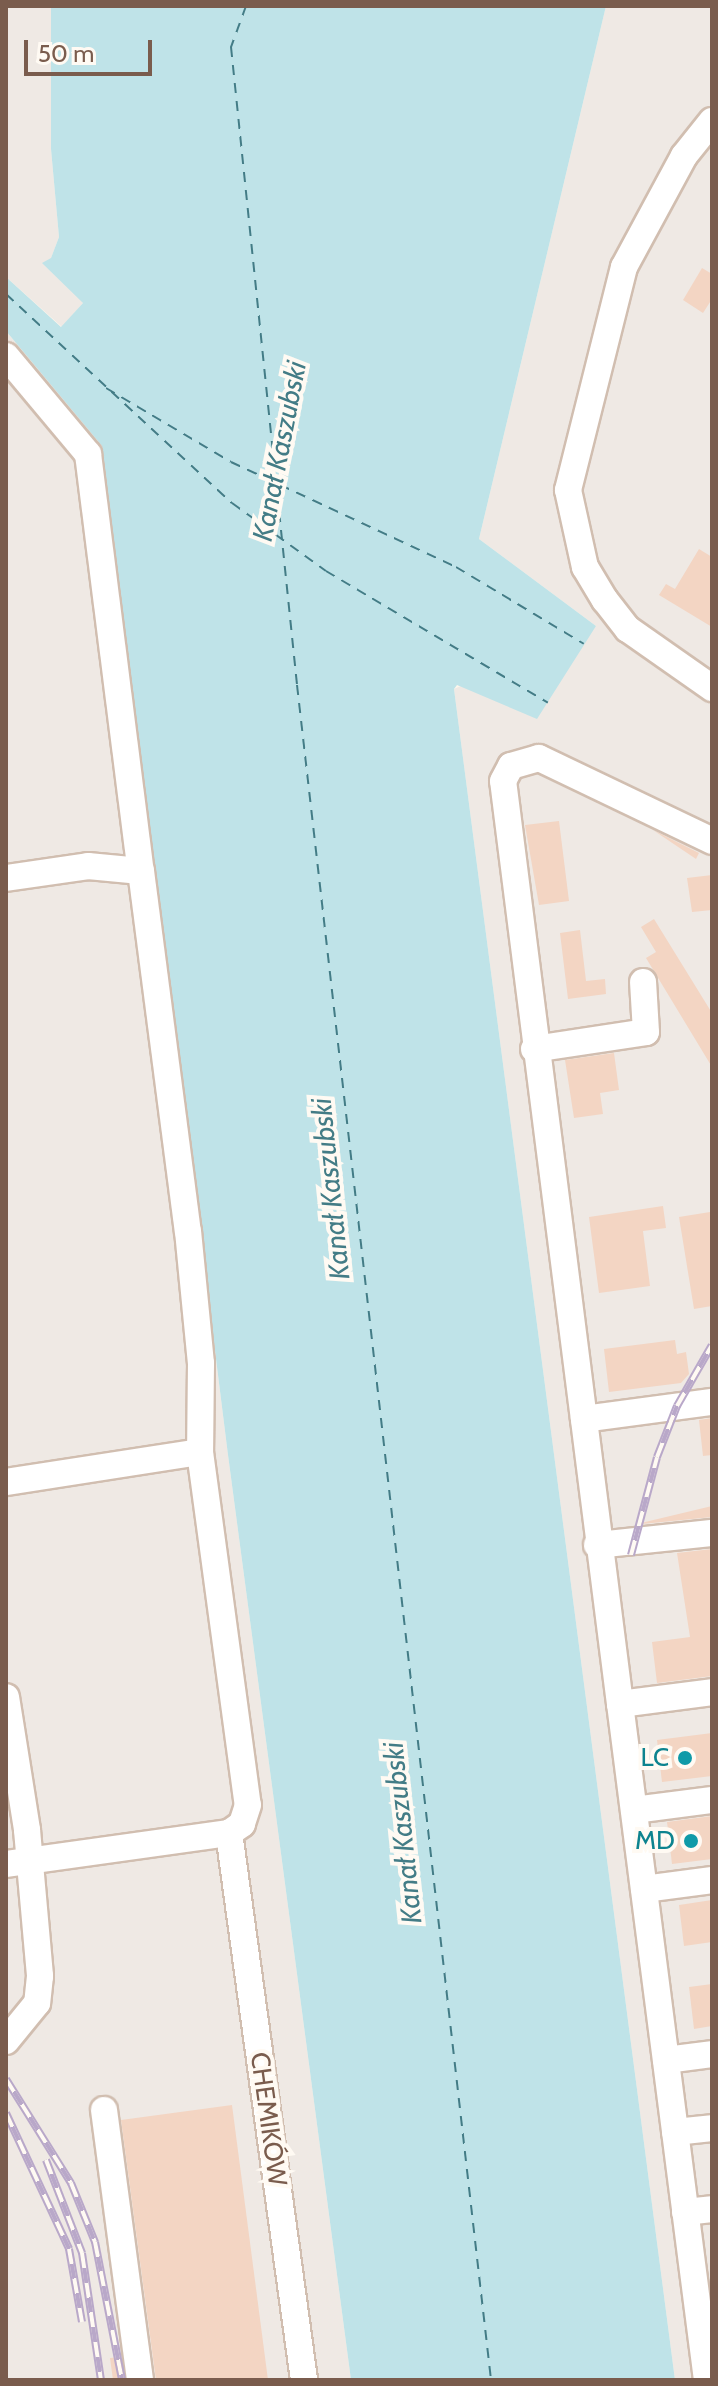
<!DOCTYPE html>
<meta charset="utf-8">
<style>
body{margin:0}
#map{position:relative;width:718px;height:2386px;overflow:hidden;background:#fdf6ec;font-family:Cabin,sans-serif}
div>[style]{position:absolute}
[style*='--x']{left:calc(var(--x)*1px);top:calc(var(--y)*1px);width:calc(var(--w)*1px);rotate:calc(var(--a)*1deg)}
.industrial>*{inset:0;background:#efe9e4}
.water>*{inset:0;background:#bfe3e8}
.ferry>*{height:2px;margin-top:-1px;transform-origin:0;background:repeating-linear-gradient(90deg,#437c86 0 10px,transparent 0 18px)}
.building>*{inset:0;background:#f3d5c3}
.roads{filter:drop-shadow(2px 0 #d1beb0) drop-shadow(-2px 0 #d1beb0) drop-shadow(0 2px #d1beb0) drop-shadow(0 -2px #d1beb0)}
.minor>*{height:26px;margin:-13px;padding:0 13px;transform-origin:13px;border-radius:13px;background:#fff}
.rail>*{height:8px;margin-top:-4px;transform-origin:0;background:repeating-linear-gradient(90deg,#fffaf3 0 15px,#b9a8c9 0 30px);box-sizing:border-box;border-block:2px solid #b9a8c9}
.dots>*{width:22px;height:22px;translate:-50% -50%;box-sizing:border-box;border:4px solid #fffaf3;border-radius:50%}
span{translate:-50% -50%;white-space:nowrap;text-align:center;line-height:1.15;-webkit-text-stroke:8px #fffaf3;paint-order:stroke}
.culture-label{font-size:26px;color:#0d838f}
.right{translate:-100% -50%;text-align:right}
.street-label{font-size:26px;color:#7a5c4d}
.water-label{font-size:28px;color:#437c86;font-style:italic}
.frame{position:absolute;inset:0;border:8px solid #7a5c4d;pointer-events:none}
.scale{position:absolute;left:24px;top:40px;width:128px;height:36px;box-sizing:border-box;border:4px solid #7a5c4d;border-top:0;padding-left:10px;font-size:24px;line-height:28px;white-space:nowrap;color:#7a5c4d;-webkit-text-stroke:6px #fffaf3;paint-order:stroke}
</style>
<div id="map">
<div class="industrial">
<div style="clip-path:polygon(6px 6px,51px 6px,51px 149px,59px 237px,51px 258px,83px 303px,62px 327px,6px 277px)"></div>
<div style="clip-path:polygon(606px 6px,712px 6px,712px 2380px,675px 2380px,454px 689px,596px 626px,479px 539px)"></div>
<div style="clip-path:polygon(6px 331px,102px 446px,228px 1455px,351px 2380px,6px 2380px)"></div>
</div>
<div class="water">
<div style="clip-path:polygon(51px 6px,606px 6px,479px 539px,596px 626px,537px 719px,457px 685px,454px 689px,675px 2380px,351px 2380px,228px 1455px,102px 446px,6px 331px,6px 277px,61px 327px,83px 303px,42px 263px,51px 258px,59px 237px,51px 149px)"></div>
</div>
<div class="ferry">
<div style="--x:246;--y:6;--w:44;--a:110.1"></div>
<div style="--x:231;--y:47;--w:641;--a:84.09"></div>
<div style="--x:297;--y:685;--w:1706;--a:83.47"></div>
<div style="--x:6;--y:294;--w:308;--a:42.8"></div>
<div style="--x:232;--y:503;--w:116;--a:35.9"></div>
<div style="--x:326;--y:571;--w:258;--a:30.7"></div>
<div style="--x:106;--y:388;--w:145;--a:30.6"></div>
<div style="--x:231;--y:462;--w:248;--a:25"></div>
<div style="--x:456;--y:567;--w:149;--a:31"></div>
</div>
<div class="building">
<div style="clip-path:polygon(702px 268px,712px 274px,712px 299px,703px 313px,683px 300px)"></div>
<div style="clip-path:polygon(699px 549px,712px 557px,712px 627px,659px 595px,666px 584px,675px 589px)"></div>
<div style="clip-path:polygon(559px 821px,569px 901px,539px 905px,525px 825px)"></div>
<div style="clip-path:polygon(653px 830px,699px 853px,696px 859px)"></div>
<div style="clip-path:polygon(712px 875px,712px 910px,692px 912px,687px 878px)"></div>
<div style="clip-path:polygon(654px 919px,712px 1013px,712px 1067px,646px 958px,656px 952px,641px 927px)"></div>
<div style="clip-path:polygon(580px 930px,586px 981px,605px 979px,606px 994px,568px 999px,560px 933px)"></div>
<div style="clip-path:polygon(614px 1053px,619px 1090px,600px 1093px,603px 1114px,574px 1118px,565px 1060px)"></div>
<div style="clip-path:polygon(663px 1206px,666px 1228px,643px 1231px,650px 1286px,599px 1293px,589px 1217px)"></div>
<div style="clip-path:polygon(710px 1212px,712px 1306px,694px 1309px,679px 1217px)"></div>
<div style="clip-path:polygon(675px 1340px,677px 1354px,686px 1352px,689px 1374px,681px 1383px,609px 1392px,604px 1349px)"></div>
<div style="clip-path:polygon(712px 1418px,712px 1455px,703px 1456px,699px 1420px)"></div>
<div style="clip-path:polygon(712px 1506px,712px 1517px,642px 1524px,641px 1523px)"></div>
<div style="clip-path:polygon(712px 1549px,712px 1676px,657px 1683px,652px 1642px,690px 1637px,677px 1553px)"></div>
<div style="clip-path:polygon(712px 1733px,712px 1776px,662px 1782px,657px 1740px)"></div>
<div style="clip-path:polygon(712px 1816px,712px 1859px,672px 1864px,667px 1822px)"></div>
<div style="clip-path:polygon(712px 1900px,712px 1942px,684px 1946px,679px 1905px)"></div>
<div style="clip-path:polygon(712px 1984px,712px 2026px,694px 2029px,689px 1987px)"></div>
<div style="clip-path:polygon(232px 2105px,268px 2380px,156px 2380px,121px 2120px)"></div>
<div style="clip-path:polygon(121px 2357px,124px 2380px,113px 2380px,110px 2358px)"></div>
</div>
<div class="roads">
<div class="minor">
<div style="--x:712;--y:121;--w:45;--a:128.7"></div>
<div style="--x:684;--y:156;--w:126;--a:118.4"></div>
<div style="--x:624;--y:267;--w:230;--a:104.1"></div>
<div style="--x:568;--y:490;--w:79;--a:77.6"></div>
<div style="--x:585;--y:567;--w:39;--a:59"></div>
<div style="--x:605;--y:600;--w:37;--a:52"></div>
<div style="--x:628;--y:629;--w:103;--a:35.1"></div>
<div style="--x:6;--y:356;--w:128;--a:50.1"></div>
<div style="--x:88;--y:454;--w:420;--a:82.8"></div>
<div style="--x:6;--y:878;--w:83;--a:-8.3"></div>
<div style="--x:88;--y:866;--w:53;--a:5.4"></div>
<div style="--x:141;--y:871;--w:363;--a:82.6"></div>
<div style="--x:188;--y:1231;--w:133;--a:84.4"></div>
<div style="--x:201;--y:1363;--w:89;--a:90.6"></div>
<div style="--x:200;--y:1452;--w:356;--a:82.3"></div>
<div style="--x:248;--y:1805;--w:20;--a:108"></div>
<div style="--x:242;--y:1824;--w:16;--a:145"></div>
<div style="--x:229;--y:1833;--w:225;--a:172.1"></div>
<div style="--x:534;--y:1049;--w:113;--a:-8.6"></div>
<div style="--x:646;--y:1032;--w:50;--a:-93.4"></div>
<div style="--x:584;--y:1419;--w:129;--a:-7.6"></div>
<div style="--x:6;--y:1482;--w:196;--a:-8.8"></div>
<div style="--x:597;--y:1545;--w:116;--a:-6"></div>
<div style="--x:6;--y:1697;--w:135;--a:81"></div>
<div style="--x:27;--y:1830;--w:147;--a:84.9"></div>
<div style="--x:40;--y:1976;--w:27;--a:96"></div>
<div style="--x:37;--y:2003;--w:49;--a:129.2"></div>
<div style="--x:620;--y:1704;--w:930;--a:-97.22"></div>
<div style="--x:503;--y:781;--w:17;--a:-62"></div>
<div style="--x:511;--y:766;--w:29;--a:-16"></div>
<div style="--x:539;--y:758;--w:192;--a:25.6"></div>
<div style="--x:634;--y:1810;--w:79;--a:-7.3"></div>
<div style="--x:229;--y:1833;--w:552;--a:82.19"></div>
<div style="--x:644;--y:1889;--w:69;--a:-7.5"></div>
<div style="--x:666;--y:2060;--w:46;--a:-7.4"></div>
<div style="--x:104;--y:2110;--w:272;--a:82.4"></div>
<div style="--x:675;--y:2132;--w:37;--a:-6"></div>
<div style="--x:685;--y:2212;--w:27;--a:-6"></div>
<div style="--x:707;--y:2380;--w:682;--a:-97.33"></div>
<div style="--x:620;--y:1704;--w:93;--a:-7.4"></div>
</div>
</div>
<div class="rail">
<div style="--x:631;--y:1555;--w:101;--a:-75.1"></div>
<div style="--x:657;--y:1457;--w:55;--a:-68.6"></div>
<div style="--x:677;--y:1406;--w:70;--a:-60.2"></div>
<div style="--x:6;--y:2079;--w:123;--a:58"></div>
<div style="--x:71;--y:2183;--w:64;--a:67.9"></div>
<div style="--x:95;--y:2242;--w:141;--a:78.9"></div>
<div style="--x:6;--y:2113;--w:150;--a:65.1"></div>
<div style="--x:69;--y:2249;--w:74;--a:79.9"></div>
<div style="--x:46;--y:2160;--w:100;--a:68.8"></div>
<div style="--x:82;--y:2253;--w:128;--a:81.5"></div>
</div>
<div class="dots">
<div style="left:685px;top:1758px;background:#0f9aa8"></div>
<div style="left:691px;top:1841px;background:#0f9aa8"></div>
</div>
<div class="culture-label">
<span class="right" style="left:669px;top:1758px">LC</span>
<span class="right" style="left:675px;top:1841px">MD</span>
</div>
<div class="street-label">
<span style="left:268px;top:2119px;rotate:82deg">CHEMIKÓW</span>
</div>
<div class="water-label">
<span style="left:279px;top:451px;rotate:-79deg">Kanał Kaszubski</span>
<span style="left:330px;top:1189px;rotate:-96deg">Kanał Kaszubski</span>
<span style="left:402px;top:1833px;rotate:-96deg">Kanał Kaszubski</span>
</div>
<div class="frame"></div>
<div class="scale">50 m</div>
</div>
